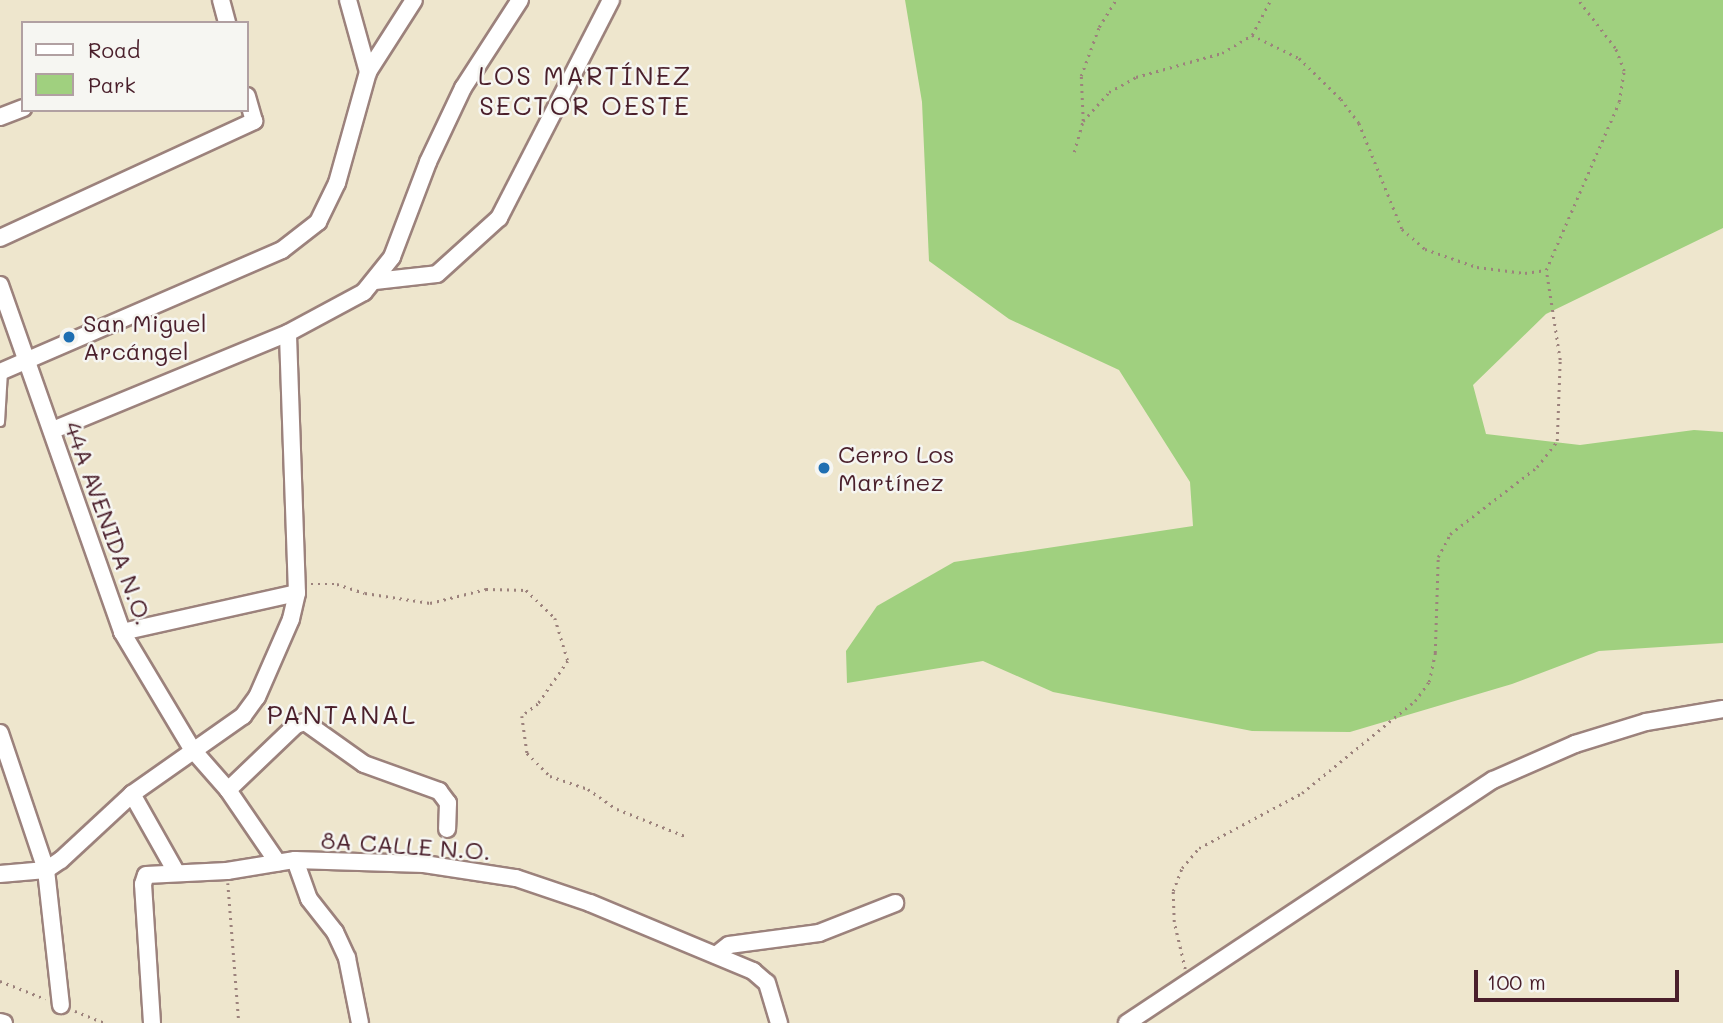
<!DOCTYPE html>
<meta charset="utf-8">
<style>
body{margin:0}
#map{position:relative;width:1723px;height:1023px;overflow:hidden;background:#eee6cd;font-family:Mali,sans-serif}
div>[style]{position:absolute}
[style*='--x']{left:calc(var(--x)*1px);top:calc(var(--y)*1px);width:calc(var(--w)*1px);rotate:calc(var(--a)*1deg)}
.green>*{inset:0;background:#a0d07f}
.path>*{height:2.5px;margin-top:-1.25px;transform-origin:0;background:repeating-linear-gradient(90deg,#9c827c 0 2px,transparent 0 7px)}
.roads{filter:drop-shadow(2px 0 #9c827c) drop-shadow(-2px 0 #9c827c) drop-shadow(0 2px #9c827c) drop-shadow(0 -2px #9c827c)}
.service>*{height:8px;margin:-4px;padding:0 4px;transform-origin:4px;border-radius:4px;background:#fff}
.minor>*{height:16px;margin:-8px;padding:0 8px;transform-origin:8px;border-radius:8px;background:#fff}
.dots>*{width:19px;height:19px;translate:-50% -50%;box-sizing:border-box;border:4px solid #f6f6f2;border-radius:50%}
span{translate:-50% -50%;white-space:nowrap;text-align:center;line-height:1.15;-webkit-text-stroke:5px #f6f6f2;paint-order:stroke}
.poi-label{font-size:24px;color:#4a1f2b}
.left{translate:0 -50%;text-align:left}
.street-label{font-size:24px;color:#4a1f2b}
.neighbourhood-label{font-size:26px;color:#4a1f2b;letter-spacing:2px}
.legend{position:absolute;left:21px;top:21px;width:228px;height:91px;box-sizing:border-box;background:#f6f6f2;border:2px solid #b1a0a2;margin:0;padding:9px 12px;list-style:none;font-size:21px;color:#4a1f2b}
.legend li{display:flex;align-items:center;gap:14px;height:35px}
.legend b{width:35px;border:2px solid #b1a0a2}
.scale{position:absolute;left:1474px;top:970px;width:205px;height:32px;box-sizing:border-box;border:4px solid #4a1f2b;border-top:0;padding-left:9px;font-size:21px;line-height:24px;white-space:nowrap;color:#4a1f2b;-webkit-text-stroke:5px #f6f6f2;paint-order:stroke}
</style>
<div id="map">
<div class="green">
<div style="clip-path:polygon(905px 0,1723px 0,1723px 228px,1546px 314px,1473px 385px,1486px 434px,1580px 445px,1694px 430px,1723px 432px,1723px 643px,1599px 651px,1512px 684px,1350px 732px,1252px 731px,1053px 692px,983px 661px,847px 683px,846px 651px,877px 606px,954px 562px,1193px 526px,1190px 482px,1119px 370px,1009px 319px,929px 261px,922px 102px)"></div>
</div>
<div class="path">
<div style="--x:1252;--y:35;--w:52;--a:26.1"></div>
<div style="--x:1299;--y:58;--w:59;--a:44.3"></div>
<div style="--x:1341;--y:99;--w:30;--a:53"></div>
<div style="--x:1359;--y:123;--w:114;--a:67.9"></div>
<div style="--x:1402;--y:229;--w:30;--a:41"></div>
<div style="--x:1425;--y:249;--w:55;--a:19.1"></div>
<div style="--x:1477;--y:267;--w:48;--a:7.1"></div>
<div style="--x:1525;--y:273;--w:21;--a:-8"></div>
<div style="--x:1083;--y:121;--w:45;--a:-92.5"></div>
<div style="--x:1081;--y:76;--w:52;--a:-69.8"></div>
<div style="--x:1099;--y:27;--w:32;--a:-58"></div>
<div style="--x:1074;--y:152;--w:32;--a:-74"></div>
<div style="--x:1083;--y:121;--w:39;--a:-48"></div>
<div style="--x:1109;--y:92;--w:31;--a:-29"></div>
<div style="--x:1136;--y:77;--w:89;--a:-15.6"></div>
<div style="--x:1222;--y:53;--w:35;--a:-31"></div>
<div style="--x:1252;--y:35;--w:40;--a:-62"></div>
<div style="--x:311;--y:584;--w:26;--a:0"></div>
<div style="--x:337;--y:584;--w:29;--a:18"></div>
<div style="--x:365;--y:593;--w:66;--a:8.7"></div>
<div style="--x:430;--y:603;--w:58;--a:-14"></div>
<div style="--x:486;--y:589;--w:40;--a:1.4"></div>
<div style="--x:526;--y:590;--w:40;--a:44"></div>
<div style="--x:555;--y:618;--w:45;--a:73.2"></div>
<div style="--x:568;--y:661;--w:52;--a:124.9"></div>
<div style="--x:538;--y:704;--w:20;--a:143"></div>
<div style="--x:522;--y:716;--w:37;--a:82"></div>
<div style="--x:527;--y:753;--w:33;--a:45"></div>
<div style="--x:550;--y:776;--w:40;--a:18.9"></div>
<div style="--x:588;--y:789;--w:35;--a:35"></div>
<div style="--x:617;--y:809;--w:73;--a:21.7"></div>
<div style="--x:228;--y:883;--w:140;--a:85.5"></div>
<div style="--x:1185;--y:969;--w:48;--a:-103.2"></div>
<div style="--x:1174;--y:922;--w:31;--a:-92"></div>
<div style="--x:1173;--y:891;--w:25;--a:-69"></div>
<div style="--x:1182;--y:868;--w:26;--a:-50"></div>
<div style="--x:1199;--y:848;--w:117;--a:-28.1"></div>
<div style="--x:1302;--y:793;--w:146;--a:-39.2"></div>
<div style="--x:1415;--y:701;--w:24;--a:-54"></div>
<div style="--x:1429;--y:682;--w:30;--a:-78"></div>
<div style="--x:1435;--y:653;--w:96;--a:-88.2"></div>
<div style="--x:1438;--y:557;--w:26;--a:-62"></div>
<div style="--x:1450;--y:534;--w:110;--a:-37.6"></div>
<div style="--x:1537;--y:467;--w:33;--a:-52"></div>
<div style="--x:1557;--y:441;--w:81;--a:-87.9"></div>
<div style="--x:1560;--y:360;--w:91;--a:-98.8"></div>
<div style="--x:1546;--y:270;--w:183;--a:-66.5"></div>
<div style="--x:1619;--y:102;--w:31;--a:-81"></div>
<div style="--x:1624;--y:71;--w:25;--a:-111"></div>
<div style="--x:1615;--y:48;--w:61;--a:-127.6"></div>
<div style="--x:0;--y:981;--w:49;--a:21.4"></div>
<div style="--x:75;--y:1011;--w:32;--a:22"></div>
</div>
<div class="roads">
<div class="service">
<div style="--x:0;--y:422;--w:51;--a:-86.6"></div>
</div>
<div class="minor">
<div style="--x:221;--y:0;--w:24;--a:75"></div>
<div style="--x:348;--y:0;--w:75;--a:74.5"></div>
<div style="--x:0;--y:117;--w:25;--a:-21"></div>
<div style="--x:0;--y:238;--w:280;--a:-24.7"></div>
<div style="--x:254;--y:121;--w:26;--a:-106"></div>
<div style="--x:375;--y:281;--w:62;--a:-6.4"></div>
<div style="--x:437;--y:274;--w:84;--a:-42.1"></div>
<div style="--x:499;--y:218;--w:245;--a:-62.8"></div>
<div style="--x:0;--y:285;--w:368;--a:70.6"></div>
<div style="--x:122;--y:632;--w:136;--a:59.1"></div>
<div style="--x:192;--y:749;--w:55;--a:48.7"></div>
<div style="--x:228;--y:790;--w:88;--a:55.6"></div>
<div style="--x:0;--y:372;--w:307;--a:-23.4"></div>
<div style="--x:282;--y:250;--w:46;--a:-37.9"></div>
<div style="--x:318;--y:222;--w:43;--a:-64"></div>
<div style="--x:337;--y:183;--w:115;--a:-74.4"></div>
<div style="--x:368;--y:72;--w:85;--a:-57.4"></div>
<div style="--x:53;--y:430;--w:254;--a:-22.4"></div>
<div style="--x:288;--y:333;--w:86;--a:-28.3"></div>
<div style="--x:364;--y:292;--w:45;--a:-51.3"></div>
<div style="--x:392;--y:257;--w:102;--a:-69.2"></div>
<div style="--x:428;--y:162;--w:82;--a:-64.7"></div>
<div style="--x:463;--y:88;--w:105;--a:-57.1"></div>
<div style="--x:122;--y:632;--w:179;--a:-12.6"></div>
<div style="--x:0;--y:733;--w:145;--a:71.4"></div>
<div style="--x:46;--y:870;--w:136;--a:83.7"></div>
<div style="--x:228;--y:790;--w:94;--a:-43.7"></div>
<div style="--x:296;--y:725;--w:9;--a:-18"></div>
<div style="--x:305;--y:722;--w:72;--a:35.4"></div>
<div style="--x:364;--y:764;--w:80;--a:19.8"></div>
<div style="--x:439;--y:791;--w:15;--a:53"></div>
<div style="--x:448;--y:803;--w:26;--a:92"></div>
<div style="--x:132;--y:794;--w:87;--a:60.5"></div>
<div style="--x:295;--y:860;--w:41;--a:70.3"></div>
<div style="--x:309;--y:899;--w:42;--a:51.8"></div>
<div style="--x:335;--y:932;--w:29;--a:65"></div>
<div style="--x:347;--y:958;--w:66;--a:78.7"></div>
<div style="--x:0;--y:874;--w:46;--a:-5"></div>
<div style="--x:46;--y:870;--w:18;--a:-34"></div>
<div style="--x:61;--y:860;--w:97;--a:-42.9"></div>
<div style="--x:132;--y:794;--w:136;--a:-35.1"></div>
<div style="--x:243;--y:716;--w:24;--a:-54"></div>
<div style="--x:257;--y:697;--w:85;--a:-66.4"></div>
<div style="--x:291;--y:619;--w:27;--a:-77"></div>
<div style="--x:297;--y:593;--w:260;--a:-92"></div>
<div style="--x:716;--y:955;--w:16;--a:-38"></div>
<div style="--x:729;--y:945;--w:91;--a:-7.6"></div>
<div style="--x:819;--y:933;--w:82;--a:-21.5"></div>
<div style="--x:0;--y:1022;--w:4;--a:14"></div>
<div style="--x:152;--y:1023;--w:139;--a:-93.7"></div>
<div style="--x:143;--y:884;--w:9;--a:-72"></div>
<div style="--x:146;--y:875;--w:81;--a:-2.8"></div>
<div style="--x:227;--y:871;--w:69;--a:-9.2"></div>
<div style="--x:295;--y:860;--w:129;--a:1.8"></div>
<div style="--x:424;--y:864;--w:93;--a:8.7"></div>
<div style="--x:516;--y:878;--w:78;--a:18.7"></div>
<div style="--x:590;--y:903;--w:177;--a:22.6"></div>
<div style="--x:753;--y:971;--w:18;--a:41"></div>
<div style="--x:767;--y:983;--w:42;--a:73.3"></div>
<div style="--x:1127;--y:1023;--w:439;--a:-33.6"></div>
<div style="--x:1493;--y:780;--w:90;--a:-23.7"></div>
<div style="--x:1575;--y:744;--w:74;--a:-17.2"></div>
<div style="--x:1646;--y:722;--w:78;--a:-9.6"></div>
</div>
</div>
<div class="dots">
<div style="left:69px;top:337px;background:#1f6fb2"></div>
<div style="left:824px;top:468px;background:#1f6fb2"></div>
</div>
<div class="poi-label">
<span class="left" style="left:83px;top:337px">San Miguel<br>Arcángel</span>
<span class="left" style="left:838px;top:468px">Cerro Los<br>Martínez</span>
</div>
<div class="street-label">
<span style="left:109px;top:523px;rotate:70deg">44A AVENIDA N.O.</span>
<span style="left:406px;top:845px;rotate:4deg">8A CALLE N.O.</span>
</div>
<div class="neighbourhood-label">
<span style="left:585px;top:91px">LOS MARTÍNEZ<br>SECTOR OESTE</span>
<span style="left:342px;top:715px">PANTANAL</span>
</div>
<ul class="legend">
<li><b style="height:9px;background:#fff"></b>Road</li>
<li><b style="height:19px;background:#a0d07f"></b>Park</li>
</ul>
<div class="scale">100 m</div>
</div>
